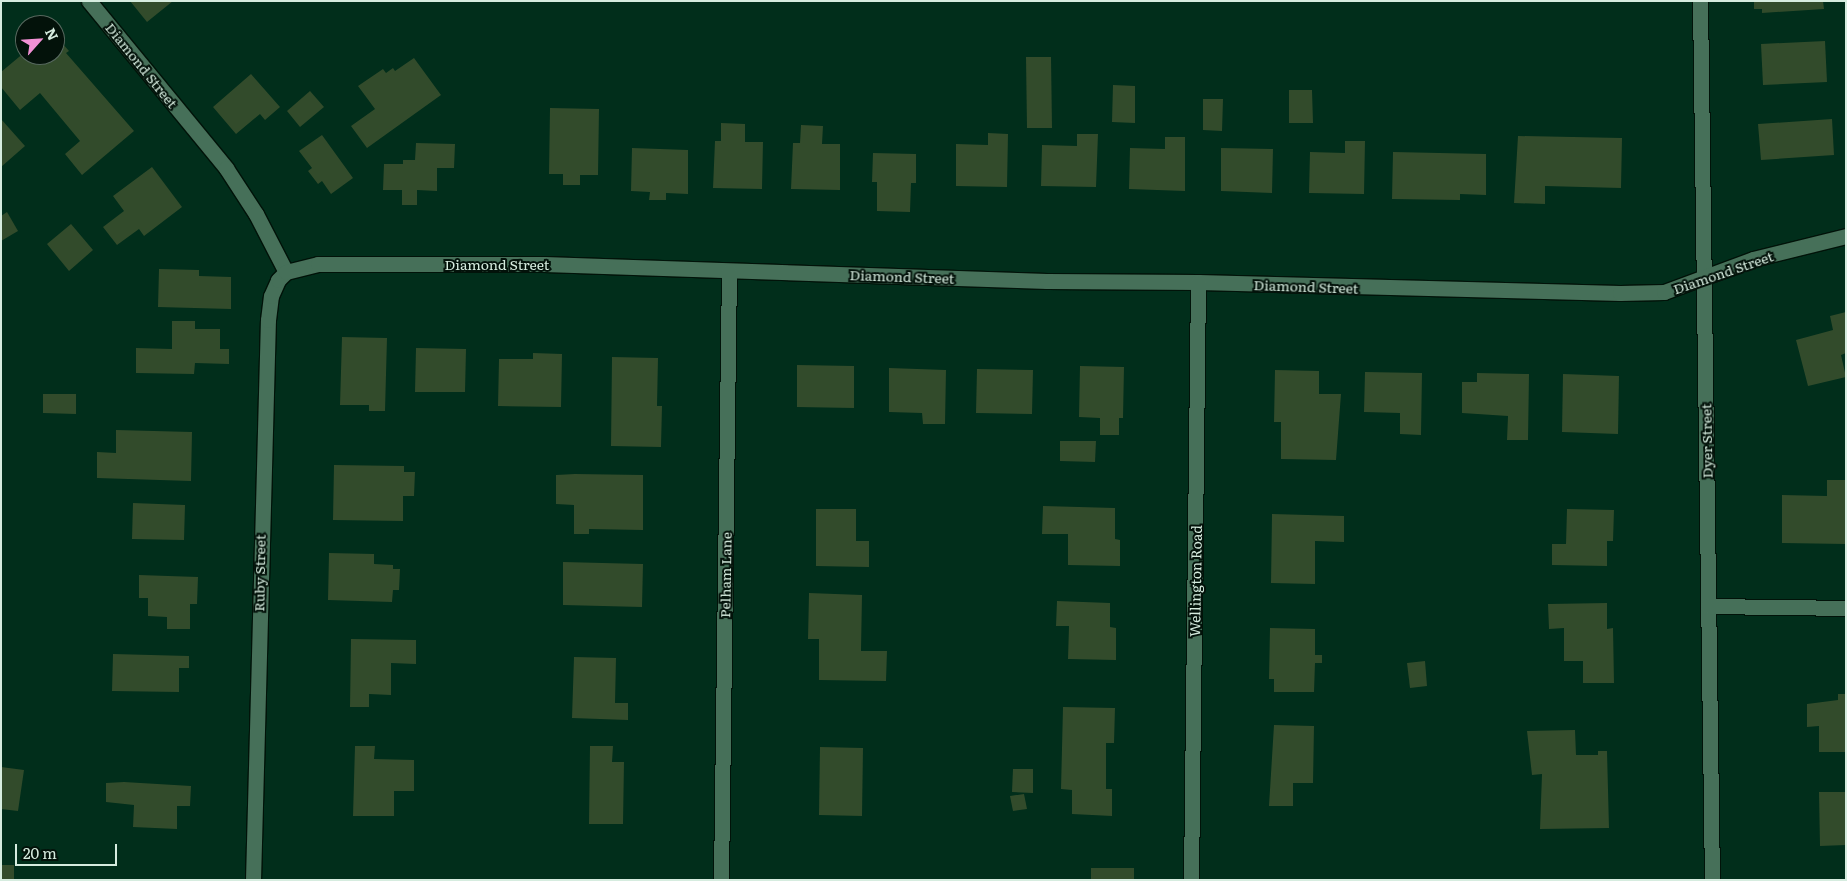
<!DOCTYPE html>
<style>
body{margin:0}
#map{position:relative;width:1847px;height:881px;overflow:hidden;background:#012e1b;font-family:Literata,serif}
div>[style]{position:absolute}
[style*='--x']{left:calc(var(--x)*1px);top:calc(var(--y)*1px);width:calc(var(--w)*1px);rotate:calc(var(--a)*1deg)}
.building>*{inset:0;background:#324b2b}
.roads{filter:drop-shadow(1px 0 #011309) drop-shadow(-1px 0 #011309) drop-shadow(0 1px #011309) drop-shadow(0 -1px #011309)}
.street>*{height:15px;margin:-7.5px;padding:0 7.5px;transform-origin:7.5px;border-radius:7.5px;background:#467059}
span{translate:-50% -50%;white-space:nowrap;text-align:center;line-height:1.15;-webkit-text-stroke:4px #03120a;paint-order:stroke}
.street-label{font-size:14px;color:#d6ecdf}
.frame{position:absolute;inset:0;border:2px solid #d6ecdf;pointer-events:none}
.north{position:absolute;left:15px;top:15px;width:50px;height:50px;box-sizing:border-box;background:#03120a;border:1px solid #57695f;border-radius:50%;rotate:64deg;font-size:14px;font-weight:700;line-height:20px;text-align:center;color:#d6ecdf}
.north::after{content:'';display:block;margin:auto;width:18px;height:22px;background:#f391d5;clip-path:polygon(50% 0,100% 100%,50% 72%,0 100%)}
.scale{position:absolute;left:15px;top:844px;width:102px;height:22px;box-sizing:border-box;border:2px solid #d6ecdf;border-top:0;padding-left:6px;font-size:15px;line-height:18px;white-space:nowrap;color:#d6ecdf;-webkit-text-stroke:4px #03120a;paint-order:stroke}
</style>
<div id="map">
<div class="building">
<div style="clip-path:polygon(130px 1px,173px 1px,147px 22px)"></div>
<div style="clip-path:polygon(1754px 1px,1823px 1px,1824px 9px,1762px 13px,1762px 9px,1754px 9px)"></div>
<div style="clip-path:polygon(55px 35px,69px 51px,66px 53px,134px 131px,82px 175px,65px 154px,80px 141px,40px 93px,20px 110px,1px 87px,1px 72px,25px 52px,25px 55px,55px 55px)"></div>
<div style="clip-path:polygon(1825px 41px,1827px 82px,1763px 85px,1761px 44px)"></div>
<div style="clip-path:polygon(1026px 57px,1051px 57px,1052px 128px,1027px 128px)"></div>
<div style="clip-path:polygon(414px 58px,441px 95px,367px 148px,351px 126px,375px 109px,358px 86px,383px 69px,386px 73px,393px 68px,395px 71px)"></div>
<div style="clip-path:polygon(251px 74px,280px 107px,265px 120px,260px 114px,236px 134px,213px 107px)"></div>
<div style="clip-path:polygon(1113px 85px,1135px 86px,1135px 123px,1112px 122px)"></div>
<div style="clip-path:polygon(1289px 90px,1312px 90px,1313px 123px,1289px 123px)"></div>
<div style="clip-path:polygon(310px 91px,324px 107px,300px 127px,287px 111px)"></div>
<div style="clip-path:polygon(1203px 99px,1223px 99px,1222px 131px,1203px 130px)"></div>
<div style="clip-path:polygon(550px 108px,599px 109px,598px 175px,580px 175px,580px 185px,563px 185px,563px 174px,549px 174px)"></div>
<div style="clip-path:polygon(1px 119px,25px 146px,1px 167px)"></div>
<div style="clip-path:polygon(1832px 119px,1834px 155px,1761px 160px,1758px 124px)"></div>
<div style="clip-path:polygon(721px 123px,745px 124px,745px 142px,763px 142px,762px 189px,713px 188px,715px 141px,721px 141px)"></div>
<div style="clip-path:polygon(801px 125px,823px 126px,822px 144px,840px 144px,840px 190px,791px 189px,793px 143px,800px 143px)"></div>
<div style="clip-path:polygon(988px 133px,1008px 134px,1007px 187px,956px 186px,956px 144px,988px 145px)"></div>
<div style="clip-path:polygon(1077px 134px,1098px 134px,1096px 187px,1041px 186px,1042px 145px,1077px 146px)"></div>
<div style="clip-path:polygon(322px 135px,353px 178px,331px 194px,322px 181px,318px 184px,308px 171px,312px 168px,299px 151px)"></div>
<div style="clip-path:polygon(1518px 136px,1622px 138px,1621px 188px,1545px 186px,1545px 204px,1514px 203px)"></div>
<div style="clip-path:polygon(1165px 137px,1185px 137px,1185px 191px,1129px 189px,1130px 148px,1165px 149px)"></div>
<div style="clip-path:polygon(1345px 141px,1365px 141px,1364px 194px,1309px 193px,1310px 152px,1345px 153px)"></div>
<div style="clip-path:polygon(416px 143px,455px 144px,454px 168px,437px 168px,437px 191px,417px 190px,417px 205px,402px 205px,402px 190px,383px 190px,384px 164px,403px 164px,403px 160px,415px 160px)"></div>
<div style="clip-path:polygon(632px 148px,688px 150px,688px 194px,666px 193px,666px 200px,649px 200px,650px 192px,631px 191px)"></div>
<div style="clip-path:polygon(1221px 148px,1273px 149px,1272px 193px,1221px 191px)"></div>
<div style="clip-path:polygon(1393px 152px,1486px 154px,1486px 195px,1460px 194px,1460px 200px,1392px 199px)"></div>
<div style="clip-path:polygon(873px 153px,916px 154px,916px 183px,911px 183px,910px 212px,877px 211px,877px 182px,872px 182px)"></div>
<div style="clip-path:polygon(152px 167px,182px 207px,144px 236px,139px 229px,117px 245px,103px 227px,124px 211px,113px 196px)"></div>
<div style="clip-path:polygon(7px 212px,18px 231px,1px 241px,1px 216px)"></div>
<div style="clip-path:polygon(71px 224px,93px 250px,69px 271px,47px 244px)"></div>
<div style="clip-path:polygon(159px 269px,199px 270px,199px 276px,231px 277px,231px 309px,158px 307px)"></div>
<div style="clip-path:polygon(1846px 312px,1846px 353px,1841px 355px,1846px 377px,1808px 386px,1796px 340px,1833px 330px,1830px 316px)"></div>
<div style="clip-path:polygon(172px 321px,195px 321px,195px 329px,220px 329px,220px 349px,229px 349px,229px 364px,195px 363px,194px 374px,136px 373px,136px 348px,172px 349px)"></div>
<div style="clip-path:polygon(342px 337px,387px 338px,385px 411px,369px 411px,369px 405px,340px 405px)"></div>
<div style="clip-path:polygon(416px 348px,466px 349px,465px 392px,415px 392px)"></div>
<div style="clip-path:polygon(533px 353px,562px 354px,561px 407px,498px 406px,499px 359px,533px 359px)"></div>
<div style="clip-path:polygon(612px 357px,658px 358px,657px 406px,662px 406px,661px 447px,611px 446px)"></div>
<div style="clip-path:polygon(797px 365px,854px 366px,854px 408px,797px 407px)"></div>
<div style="clip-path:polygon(1080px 366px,1124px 367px,1123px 418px,1119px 418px,1119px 435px,1100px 435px,1100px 418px,1079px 417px)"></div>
<div style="clip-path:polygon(889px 368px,946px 370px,945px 424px,923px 424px,922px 413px,889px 412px)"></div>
<div style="clip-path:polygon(977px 369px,1033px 370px,1032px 414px,976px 413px)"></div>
<div style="clip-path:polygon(1275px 370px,1319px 371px,1319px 394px,1341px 394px,1336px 460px,1281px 459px,1281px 422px,1274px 422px)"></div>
<div style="clip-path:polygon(1365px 372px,1422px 373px,1421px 435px,1400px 434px,1400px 413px,1364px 412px)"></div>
<div style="clip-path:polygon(1477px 373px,1529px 374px,1528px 440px,1507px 440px,1508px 416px,1462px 413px,1462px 382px,1477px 382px)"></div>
<div style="clip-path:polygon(1563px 374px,1619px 376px,1618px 434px,1562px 432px)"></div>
<div style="clip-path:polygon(43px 394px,76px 394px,76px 414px,43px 413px)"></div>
<div style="clip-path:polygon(116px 430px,192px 432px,191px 481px,97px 478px,97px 452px,116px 453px)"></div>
<div style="clip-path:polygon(1060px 441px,1096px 441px,1095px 462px,1060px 461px)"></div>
<div style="clip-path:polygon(334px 465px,404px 466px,404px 472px,415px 472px,414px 496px,403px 496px,403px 521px,333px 520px)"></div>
<div style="clip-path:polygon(575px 474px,643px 475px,643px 530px,589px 529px,589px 534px,574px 534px,574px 505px,556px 504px,556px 475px)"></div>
<div style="clip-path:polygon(1827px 480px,1846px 480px,1846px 544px,1782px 543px,1782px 495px,1827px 496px)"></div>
<div style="clip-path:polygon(133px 503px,185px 505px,184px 540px,132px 539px)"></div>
<div style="clip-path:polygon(1043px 506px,1115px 508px,1115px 539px,1120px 540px,1120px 566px,1068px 565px,1068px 534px,1042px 534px)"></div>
<div style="clip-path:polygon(816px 509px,856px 509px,856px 541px,869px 541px,869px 567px,816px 566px)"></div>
<div style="clip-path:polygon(1567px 509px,1614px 510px,1613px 541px,1607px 541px,1607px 566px,1552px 565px,1552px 544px,1566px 544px)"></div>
<div style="clip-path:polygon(1272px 514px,1344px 516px,1344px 542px,1315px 541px,1315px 584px,1271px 583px)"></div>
<div style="clip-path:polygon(329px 553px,374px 554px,374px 564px,393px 565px,393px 569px,400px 569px,399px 590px,393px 590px,392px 602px,328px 600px)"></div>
<div style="clip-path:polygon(563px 562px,643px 564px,642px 607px,563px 605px)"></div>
<div style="clip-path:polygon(139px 575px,198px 577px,197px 604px,190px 604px,190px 629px,167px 629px,167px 617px,148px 616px,148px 598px,139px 598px)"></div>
<div style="clip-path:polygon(809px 593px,862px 595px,861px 651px,887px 651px,886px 681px,819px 680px,819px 639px,808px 639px)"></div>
<div style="clip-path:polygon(1057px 601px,1110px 603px,1110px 627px,1116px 628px,1116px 660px,1068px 659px,1069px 626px,1056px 626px)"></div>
<div style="clip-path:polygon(1607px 603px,1607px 629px,1613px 628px,1614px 683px,1583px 683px,1583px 661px,1564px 661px,1564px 628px,1549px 629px,1548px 604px)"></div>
<div style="clip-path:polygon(1270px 628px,1315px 629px,1315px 655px,1322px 655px,1322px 663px,1315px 663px,1314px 692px,1274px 692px,1274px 679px,1269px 679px)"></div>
<div style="clip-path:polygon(351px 639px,416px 640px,416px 664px,391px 663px,391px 695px,369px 694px,369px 707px,350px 707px)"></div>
<div style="clip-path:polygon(113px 654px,189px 656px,189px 668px,179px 668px,179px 692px,112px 691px)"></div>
<div style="clip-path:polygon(574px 657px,616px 658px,615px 703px,628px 703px,628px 720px,572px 718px)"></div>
<div style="clip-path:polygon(1425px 661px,1427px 686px,1410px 688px,1407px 663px)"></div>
<div style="clip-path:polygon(1838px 694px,1846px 694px,1846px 752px,1819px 752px,1819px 726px,1807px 727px,1807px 704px,1838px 700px)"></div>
<div style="clip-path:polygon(1063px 707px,1115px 708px,1114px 743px,1106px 743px,1106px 789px,1112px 789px,1112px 816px,1072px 814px,1072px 790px,1061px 789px)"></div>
<div style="clip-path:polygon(1274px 725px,1314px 726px,1313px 783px,1293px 783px,1293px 806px,1269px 806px)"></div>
<div style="clip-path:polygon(1575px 730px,1576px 755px,1598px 755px,1598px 751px,1607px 751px,1609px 828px,1540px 829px,1542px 774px,1532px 775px,1527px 731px)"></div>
<div style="clip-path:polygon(355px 746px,375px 746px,374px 759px,414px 760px,414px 791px,394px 791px,394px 816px,353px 816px)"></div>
<div style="clip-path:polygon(590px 746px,613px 746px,612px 762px,624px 762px,623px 824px,589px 824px)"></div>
<div style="clip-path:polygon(820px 747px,863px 748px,862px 816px,819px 815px)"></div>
<div style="clip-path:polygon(1px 767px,24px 770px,18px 811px,1px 809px)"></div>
<div style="clip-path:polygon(1013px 769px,1033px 769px,1033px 793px,1012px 792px)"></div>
<div style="clip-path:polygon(124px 782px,191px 786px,190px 806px,177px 806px,177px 829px,133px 827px,134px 805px,106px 802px,106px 783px)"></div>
<div style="clip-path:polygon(1819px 792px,1846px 792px,1846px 845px,1820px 846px)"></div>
<div style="clip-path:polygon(1024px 794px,1027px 809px,1013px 811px,1010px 796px)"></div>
<div style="clip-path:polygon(1px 865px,14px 865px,14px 880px,1px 880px)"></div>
<div style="clip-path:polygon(1091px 868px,1134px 868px,1134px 880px,1091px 880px)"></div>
</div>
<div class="roads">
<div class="street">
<div style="--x:89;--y:1;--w:216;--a:50.6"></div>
<div style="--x:226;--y:168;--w:55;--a:56.9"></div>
<div style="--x:256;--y:214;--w:65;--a:62.7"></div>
<div style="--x:1700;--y:1;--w:879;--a:89.22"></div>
<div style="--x:1708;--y:606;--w:138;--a:0.8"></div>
<div style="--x:253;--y:880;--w:560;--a:-88.47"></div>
<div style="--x:268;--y:320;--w:24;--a:-83"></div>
<div style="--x:271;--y:296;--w:17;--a:-66"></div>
<div style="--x:278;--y:280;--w:11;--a:-45"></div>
<div style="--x:286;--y:272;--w:33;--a:-14"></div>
<div style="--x:318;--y:264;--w:226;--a:0"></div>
<div style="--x:544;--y:264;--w:503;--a:1.94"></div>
<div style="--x:1047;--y:281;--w:151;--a:0.4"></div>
<div style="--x:1198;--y:282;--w:422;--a:1.5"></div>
<div style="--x:1620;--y:293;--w:44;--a:-1.3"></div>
<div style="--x:1664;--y:292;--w:95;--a:-20.3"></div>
<div style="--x:1753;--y:259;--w:96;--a:-13.9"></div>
<div style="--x:721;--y:880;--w:609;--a:-89.25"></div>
<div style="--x:1191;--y:880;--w:598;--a:-89.33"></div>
</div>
</div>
<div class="street-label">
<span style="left:142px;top:65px;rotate:51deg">Diamond Street</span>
<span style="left:497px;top:264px">Diamond Street</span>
<span style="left:1723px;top:272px;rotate:-19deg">Diamond Street</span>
<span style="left:902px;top:276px;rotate:2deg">Diamond Street</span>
<span style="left:1306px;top:286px;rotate:2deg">Diamond Street</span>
<span style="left:1706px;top:441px;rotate:-91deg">Dyer Street</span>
<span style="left:259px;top:573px;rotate:-89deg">Ruby Street</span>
<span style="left:725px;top:575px;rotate:-89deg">Pelham Lane</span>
<span style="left:1195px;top:581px;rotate:-89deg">Wellington Road</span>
</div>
<div class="frame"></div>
<div class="north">N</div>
<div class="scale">20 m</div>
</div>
